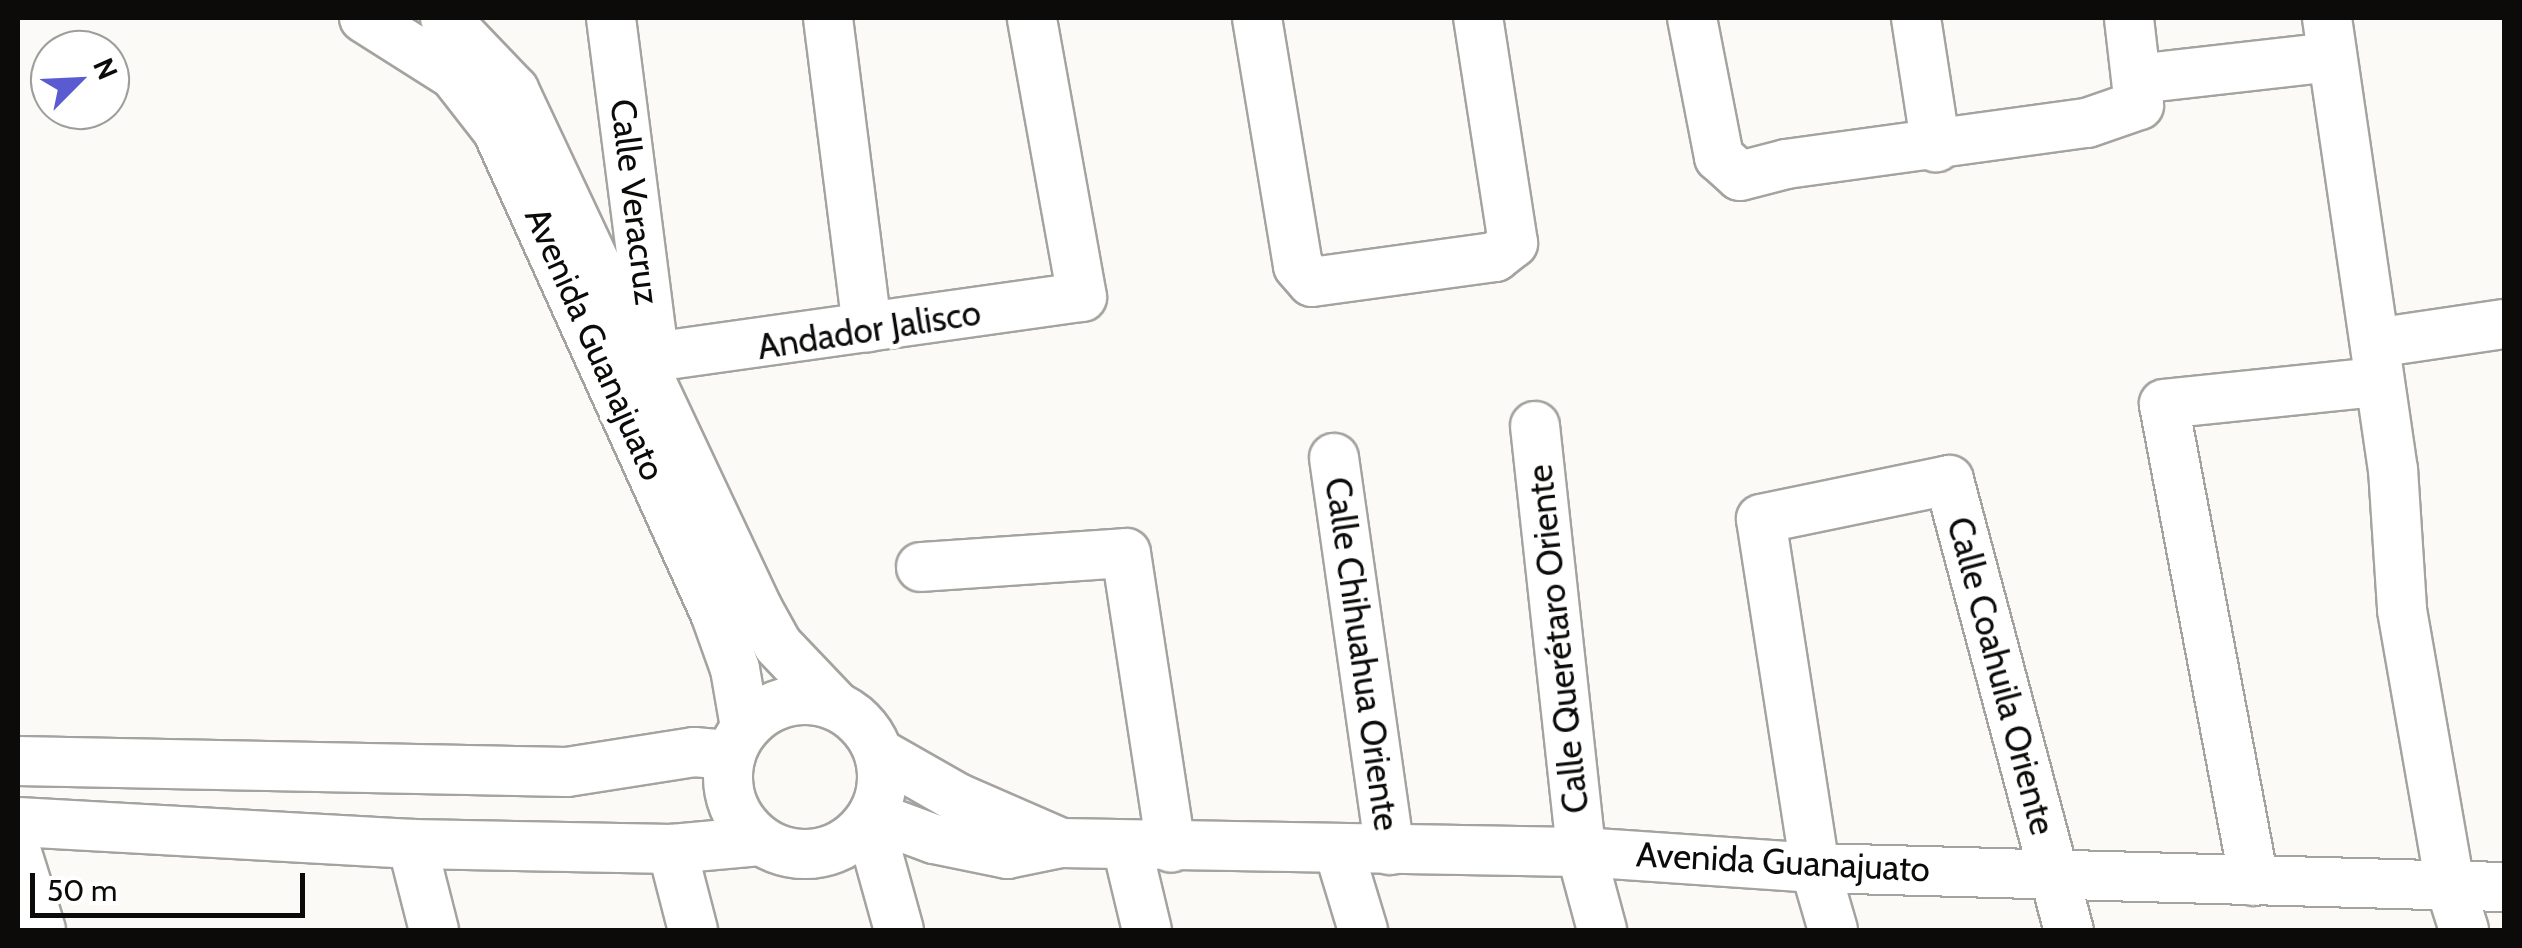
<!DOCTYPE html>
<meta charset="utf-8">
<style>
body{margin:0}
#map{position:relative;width:2522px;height:948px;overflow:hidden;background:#fbfaf7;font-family:Cabin,sans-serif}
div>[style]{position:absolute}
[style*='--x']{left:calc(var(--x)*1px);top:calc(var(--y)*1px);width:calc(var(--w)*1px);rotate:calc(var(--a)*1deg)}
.roads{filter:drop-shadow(2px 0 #a4a3a0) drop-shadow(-2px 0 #a4a3a0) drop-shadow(0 2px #a4a3a0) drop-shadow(0 -2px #a4a3a0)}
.minor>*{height:48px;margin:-24px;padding:0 24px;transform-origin:24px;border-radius:24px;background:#fff}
.minor>.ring{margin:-24px;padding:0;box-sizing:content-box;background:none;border:48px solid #fff;border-radius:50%}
span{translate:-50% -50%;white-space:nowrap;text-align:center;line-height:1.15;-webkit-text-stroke:10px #fff;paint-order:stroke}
.street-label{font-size:35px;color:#0c0b0a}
.frame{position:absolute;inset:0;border:20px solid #0c0b0a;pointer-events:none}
.north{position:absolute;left:30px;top:30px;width:100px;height:100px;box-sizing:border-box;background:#fff;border:2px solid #9e9d9d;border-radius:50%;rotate:66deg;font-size:28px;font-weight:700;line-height:40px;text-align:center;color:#0c0b0a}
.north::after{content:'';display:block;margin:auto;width:35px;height:45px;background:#5a5ad1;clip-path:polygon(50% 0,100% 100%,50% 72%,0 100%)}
.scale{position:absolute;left:30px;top:873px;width:275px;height:45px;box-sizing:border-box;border:5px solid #0c0b0a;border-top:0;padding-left:12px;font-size:30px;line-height:35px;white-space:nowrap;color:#0c0b0a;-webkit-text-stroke:8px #fff;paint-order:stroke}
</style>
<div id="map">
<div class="roads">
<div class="minor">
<div style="--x:364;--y:18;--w:107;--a:32.3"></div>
<div style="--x:454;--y:75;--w:70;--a:52"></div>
<div style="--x:497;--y:130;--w:530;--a:65.71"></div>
<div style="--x:715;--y:613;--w:59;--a:70.3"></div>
<div style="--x:735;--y:669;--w:59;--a:80.2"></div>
<div style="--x:445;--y:18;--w:100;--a:46.2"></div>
<div style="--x:514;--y:90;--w:573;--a:64.82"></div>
<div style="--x:758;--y:609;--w:41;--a:60.9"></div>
<div style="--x:778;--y:645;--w:84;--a:46.4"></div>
<div style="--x:611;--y:18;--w:339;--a:82.7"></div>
<div style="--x:828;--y:18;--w:312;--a:82.8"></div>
<div style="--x:1257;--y:18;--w:251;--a:80.6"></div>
<div style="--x:1298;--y:266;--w:21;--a:49"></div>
<div style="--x:1312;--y:282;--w:185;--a:-7.8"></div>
<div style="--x:1495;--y:257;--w:23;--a:-38"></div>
<div style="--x:1513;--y:243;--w:228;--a:-98.8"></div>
<div style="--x:1692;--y:18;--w:142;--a:79"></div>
<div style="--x:1719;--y:157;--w:28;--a:42"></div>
<div style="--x:1740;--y:176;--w:48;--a:-14.6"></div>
<div style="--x:1786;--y:164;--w:304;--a:-7.8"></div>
<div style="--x:2087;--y:123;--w:55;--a:-19.1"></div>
<div style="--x:2139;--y:105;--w:88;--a:-96.6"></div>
<div style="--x:1916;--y:18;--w:131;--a:81.2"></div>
<div style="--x:2327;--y:18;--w:456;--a:81.7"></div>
<div style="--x:2393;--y:469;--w:141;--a:86.3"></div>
<div style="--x:2402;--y:610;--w:280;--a:80.1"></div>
<div style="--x:2450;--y:886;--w:46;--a:72.3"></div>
<div style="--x:2138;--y:79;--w:194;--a:-6.5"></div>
<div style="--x:2375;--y:343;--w:130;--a:-8.4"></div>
<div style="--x:654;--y:357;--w:432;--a:-8"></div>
<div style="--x:1082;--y:297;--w:283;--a:-100.2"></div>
<div style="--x:1535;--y:426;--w:428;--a:83.8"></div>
<div style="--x:1581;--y:852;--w:81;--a:74.9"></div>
<div style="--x:1334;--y:458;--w:396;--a:81.9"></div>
<div style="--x:921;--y:567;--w:205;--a:-3.9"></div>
<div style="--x:1126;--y:553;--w:298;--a:81.3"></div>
<div class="ring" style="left:728px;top:700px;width:106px;height:106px"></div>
<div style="--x:879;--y:753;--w:91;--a:29.7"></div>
<div style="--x:958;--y:798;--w:112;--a:23.6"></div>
<div style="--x:18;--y:761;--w:549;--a:1.15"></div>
<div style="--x:567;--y:772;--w:129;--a:-8.9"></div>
<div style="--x:694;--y:752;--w:37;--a:5"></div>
<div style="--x:872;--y:816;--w:66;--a:20.4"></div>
<div style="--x:934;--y:839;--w:75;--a:11.6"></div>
<div style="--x:1007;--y:854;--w:55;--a:-11.5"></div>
<div style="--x:1061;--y:843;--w:520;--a:0.99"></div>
<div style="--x:1581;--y:852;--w:235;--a:3.9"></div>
<div style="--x:1815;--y:868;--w:689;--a:1.58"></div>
<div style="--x:18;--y:822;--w:395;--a:3.2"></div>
<div style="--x:412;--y:844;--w:260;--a:1.1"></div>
<div style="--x:672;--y:849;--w:88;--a:-5.2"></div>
<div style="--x:869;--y:822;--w:112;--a:74.5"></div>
<div style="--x:412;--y:844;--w:89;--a:75.7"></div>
<div style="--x:1127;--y:847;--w:85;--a:76.5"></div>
<div style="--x:672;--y:849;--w:84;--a:75.5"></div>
<div style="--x:1339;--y:851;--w:83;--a:73.1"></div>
<div style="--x:18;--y:856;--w:77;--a:72.7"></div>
<div style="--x:2254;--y:881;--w:485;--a:-100.7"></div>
<div style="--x:2164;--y:404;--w:215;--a:-5.9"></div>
<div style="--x:1833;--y:930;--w:65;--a:-106.2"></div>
<div style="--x:1815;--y:868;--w:353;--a:-98.8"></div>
<div style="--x:1761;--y:519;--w:192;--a:-11.7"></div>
<div style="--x:1949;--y:480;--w:466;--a:75.1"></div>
</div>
</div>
<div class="street-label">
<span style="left:635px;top:202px;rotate:83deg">Calle Veracruz</span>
<span style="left:869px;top:330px;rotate:-9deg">Andador Jalisco</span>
<span style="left:595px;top:344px;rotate:66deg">Avenida Guanajuato</span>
<span style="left:1558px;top:639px;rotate:-96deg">Calle Querétaro Oriente</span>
<span style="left:1362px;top:654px;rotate:82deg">Calle Chihuahua Oriente</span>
<span style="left:2001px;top:676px;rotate:75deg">Calle Coahuila Oriente</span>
<span style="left:1783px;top:862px;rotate:3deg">Avenida Guanajuato</span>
</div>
<div class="frame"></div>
<div class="north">N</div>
<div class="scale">50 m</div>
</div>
